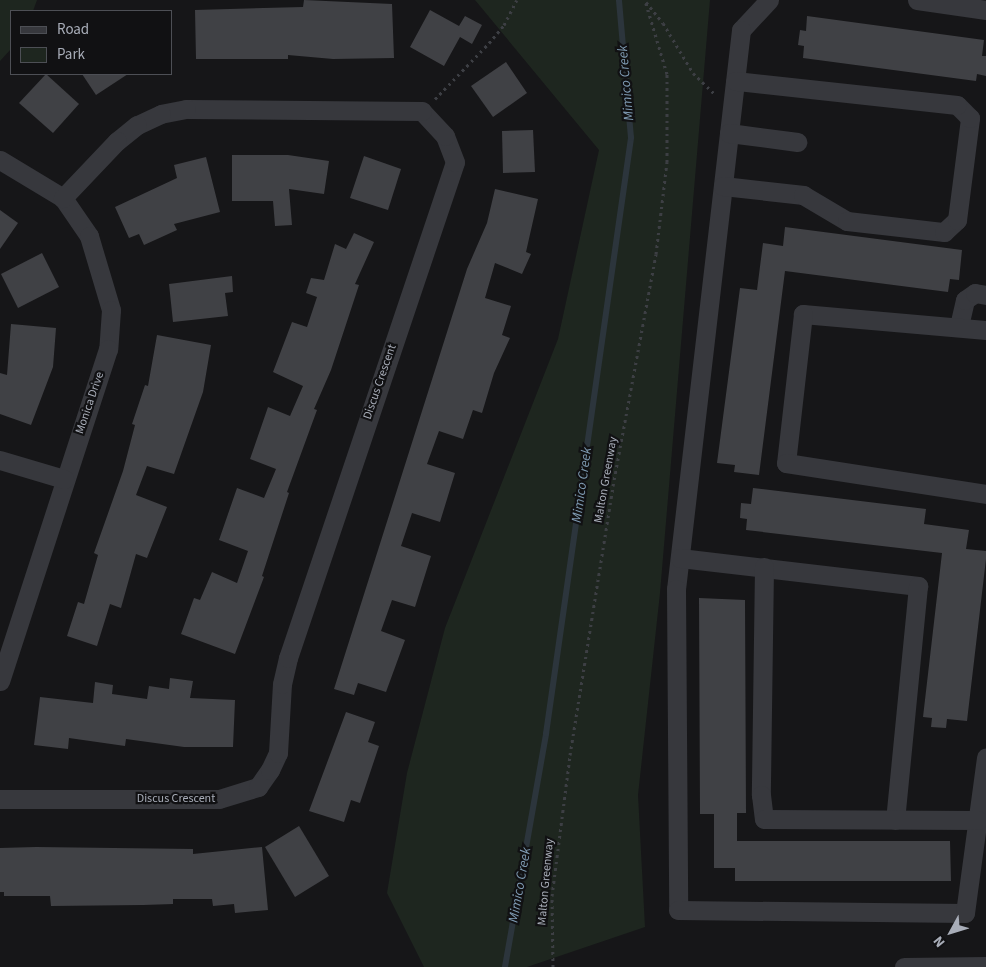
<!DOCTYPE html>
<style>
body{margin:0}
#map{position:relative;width:986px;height:967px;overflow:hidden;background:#161618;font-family:"Source Sans 3",sans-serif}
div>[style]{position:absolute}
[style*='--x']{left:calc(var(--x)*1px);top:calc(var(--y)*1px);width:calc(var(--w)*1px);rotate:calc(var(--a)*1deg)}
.green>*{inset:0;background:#1e261f}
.stream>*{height:5.5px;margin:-2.75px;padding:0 2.75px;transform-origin:2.75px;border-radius:2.75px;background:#2c353c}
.building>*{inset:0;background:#404145}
.path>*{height:3px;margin-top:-1.5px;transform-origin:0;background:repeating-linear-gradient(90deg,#3d3f44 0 2.5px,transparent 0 6.5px)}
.minor>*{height:19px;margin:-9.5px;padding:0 9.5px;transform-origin:9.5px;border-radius:9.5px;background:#37383d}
span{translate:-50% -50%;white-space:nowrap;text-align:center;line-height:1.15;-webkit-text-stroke:4.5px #111113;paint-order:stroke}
.street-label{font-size:12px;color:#a8adb8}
.water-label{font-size:14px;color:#7f9bb3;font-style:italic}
.legend{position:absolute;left:10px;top:10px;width:162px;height:65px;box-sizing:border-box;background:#111113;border:1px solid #4d4f55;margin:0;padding:6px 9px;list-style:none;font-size:15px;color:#a8adb8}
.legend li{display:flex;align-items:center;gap:10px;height:25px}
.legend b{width:25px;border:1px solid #4d4f55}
.north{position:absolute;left:926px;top:907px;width:50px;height:50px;-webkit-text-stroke:4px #111113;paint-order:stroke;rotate:231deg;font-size:14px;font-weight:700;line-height:20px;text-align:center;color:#a8adb8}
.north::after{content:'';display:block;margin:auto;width:18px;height:22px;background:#a8adb8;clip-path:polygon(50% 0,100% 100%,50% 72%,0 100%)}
</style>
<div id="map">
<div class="green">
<div style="clip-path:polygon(0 0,37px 0,33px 11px,11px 11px,11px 49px,0 61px)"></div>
<div style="clip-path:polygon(475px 0,710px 0,660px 593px,638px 795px,645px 927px,527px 967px,424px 967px,387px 893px,407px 773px,445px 628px,558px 339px,599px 150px)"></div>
</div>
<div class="stream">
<div style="--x:505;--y:967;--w:237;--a:-80"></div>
<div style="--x:546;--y:734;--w:602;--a:-81.88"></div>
<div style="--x:631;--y:138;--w:139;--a:-95"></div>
</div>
<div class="building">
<div style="clip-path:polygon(304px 0,392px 4px,394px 58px,333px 59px,288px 55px,288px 59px,196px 59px,195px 10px,303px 7px)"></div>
<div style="clip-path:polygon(430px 10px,459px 26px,465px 16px,482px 25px,472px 44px,460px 37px,444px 66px,410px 47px)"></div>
<div style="clip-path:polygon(807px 16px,984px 40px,982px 56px,986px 56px,986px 76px,977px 74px,976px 81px,803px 58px,804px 46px,798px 45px,800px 30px,806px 31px)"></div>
<div style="clip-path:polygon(506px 62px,527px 93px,493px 117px,471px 86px)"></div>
<div style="clip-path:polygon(46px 74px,79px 104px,53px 133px,19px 103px)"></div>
<div style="clip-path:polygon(82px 74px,128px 74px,96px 95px)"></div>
<div style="clip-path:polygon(533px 130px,535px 172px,503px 173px,502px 131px)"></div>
<div style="clip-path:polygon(232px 155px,288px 155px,329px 161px,324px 194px,289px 189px,292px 225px,275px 226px,273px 201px,232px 201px)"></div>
<div style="clip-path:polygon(364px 156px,401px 169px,388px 210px,350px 198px)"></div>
<div style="clip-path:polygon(206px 157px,220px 212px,174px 224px,177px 230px,144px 245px,139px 234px,129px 238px,115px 207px,177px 178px,174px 165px)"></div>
<div style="clip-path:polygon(495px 189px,538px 199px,526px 252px,531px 254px,522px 274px,495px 263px,485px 298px,511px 306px,502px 335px,510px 338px,494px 373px,482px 413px,473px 410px,463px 439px,439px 431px,427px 464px,455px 473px,440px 522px,412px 513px,401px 546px,431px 556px,415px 607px,392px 600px,381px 631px,405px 640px,386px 692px,358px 683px,354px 695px,334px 689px,467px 269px,487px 223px)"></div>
<div style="clip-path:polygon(0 210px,18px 223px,0 249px)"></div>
<div style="clip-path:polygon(785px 227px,962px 250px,959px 280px,950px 279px,948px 292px,785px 271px,759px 475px,734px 472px,735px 465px,717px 463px,740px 288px,757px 290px,763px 243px,783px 246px)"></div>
<div style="clip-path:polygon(354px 233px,374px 242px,355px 284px,359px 285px,331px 370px,314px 409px,317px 410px,287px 492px,289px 493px,262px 576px,264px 577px,235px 654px,181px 634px,194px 598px,200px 600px,212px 572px,237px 583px,248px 551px,219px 540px,237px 488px,264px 498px,276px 469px,250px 459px,268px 407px,290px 416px,303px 386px,273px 372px,292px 322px,307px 327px,317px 297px,306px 293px,311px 278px,324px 280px,335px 244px,346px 249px)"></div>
<div style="clip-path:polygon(42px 253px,59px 287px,18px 308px,1px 274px)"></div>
<div style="clip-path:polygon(232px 276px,233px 292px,225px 293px,228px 316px,173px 322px,169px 284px)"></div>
<div style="clip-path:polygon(11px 324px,56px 328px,53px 367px,31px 425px,0 414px,0 373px,7px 375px)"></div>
<div style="clip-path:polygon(157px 335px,211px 345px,203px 392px,174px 474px,147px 466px,136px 495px,167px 507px,147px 558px,136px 554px,121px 608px,110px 604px,97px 646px,67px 636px,78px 602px,84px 604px,98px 555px,94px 553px,123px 471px,135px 425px,132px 424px,145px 385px,148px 386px)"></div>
<div style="clip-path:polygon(753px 488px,926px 509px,924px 524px,969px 530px,966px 549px,986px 551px,986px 559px,967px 721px,947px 719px,946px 728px,931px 727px,932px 718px,923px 717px,942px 553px,746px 530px,747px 519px,740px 518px,741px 503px,751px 504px)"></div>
<div style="clip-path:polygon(699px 598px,745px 600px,746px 813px,737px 813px,737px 841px,950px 841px,951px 881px,735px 881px,735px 868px,714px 868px,714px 814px,700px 814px)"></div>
<div style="clip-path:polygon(170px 678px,193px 681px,190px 698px,235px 700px,233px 747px,184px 747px,126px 739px,125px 746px,69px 738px,68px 749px,34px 745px,40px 697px,93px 703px,95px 682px,113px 685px,112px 694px,147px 699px,149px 686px,169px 689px)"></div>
<div style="clip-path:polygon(346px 712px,375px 722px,368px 742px,379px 746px,360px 803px,351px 800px,344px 822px,309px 811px)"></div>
<div style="clip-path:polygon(299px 826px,329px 876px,295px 897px,265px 847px)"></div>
<div style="clip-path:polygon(36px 847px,193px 849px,193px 854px,262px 847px,268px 910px,235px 913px,234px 904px,213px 906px,212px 899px,173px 899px,173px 904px,143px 905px,51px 906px,50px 896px,4px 896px,4px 892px,0 892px,0 848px)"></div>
</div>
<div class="path">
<div style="--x:646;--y:2;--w:27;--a:51"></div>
<div style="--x:663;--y:23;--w:58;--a:59"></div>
<div style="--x:693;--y:73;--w:30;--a:44"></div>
<div style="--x:435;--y:99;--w:78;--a:-46"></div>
<div style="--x:489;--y:43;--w:23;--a:-50"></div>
<div style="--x:504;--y:25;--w:28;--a:-63"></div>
<div style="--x:553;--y:967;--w:71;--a:-90.8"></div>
<div style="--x:552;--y:896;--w:142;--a:-82.7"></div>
<div style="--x:570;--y:755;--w:272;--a:-80.9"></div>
<div style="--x:613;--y:486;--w:236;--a:-79.5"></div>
<div style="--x:656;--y:254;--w:93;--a:-83.2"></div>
<div style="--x:667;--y:162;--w:88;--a:-90"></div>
<div style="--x:667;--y:74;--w:77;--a:-106.6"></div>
</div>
<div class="minor">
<div style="--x:769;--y:0;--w:41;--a:133"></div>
<div style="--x:741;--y:30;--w:563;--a:96.63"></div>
<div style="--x:676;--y:589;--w:321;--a:89.6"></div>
<div style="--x:678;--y:910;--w:287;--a:0.6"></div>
<div style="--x:965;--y:913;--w:157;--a:-82.3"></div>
<div style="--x:917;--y:0;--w:70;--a:8.2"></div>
<div style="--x:729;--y:133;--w:69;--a:7.5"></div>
<div style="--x:0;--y:160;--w:74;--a:31.1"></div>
<div style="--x:63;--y:198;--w:46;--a:55.6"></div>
<div style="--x:89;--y:236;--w:77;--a:73.4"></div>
<div style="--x:111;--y:310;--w:39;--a:94"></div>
<div style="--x:108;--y:349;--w:349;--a:108"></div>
<div style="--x:723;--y:186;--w:81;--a:6.4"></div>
<div style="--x:803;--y:195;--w:51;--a:30.6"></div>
<div style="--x:847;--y:221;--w:98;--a:6.5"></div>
<div style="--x:944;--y:232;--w:18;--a:-43"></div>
<div style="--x:957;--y:220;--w:103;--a:-82.7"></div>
<div style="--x:970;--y:118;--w:18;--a:-135"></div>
<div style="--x:957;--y:105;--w:223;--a:-173.8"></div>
<div style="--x:959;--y:326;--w:27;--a:-77"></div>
<div style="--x:965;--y:300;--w:12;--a:-35"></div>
<div style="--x:975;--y:293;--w:11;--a:10"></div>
<div style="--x:986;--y:330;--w:184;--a:-175"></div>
<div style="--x:803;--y:314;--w:150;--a:96.5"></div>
<div style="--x:786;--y:463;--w:202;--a:8.8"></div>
<div style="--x:0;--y:460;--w:67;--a:16.5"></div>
<div style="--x:680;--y:558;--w:240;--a:6.7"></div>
<div style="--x:918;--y:586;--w:235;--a:95.6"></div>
<div style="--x:764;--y:567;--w:228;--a:90.8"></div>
<div style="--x:761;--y:795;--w:24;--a:83"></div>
<div style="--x:764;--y:819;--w:214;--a:0.3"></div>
<div style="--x:0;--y:799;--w:219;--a:0"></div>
<div style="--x:219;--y:799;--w:41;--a:-17.1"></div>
<div style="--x:258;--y:787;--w:21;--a:-55"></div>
<div style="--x:270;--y:770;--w:19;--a:-65"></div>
<div style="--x:278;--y:753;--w:69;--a:-86.7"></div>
<div style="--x:282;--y:684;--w:27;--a:-77"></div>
<div style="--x:288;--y:658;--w:523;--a:-71.39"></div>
<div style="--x:455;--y:162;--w:28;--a:-111"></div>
<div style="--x:445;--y:136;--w:34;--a:-133"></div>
<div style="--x:422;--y:111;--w:236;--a:-179.5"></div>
<div style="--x:186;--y:109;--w:25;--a:169"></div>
<div style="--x:161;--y:114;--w:26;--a:155"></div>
<div style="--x:137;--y:125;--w:26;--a:141"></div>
<div style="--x:117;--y:141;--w:79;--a:133.5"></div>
<div style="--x:904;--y:967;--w:82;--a:-0.7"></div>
</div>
<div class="street-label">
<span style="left:380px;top:382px;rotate:-71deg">Discus Crescent</span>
<span style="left:90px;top:403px;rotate:-71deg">Monica Drive</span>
<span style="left:606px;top:480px;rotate:-80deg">Malton Greenway</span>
<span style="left:176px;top:799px">Discus Crescent</span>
<span style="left:546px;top:882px;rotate:-85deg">Malton Greenway</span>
</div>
<div class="water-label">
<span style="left:626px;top:83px;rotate:-95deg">Mimico Creek</span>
<span style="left:582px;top:485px;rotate:-82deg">Mimico Creek</span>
<span style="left:520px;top:885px;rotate:-80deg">Mimico Creek</span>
</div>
<ul class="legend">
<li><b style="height:6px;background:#37383d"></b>Road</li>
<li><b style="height:14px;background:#1e261f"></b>Park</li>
</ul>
<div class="north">N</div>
</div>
